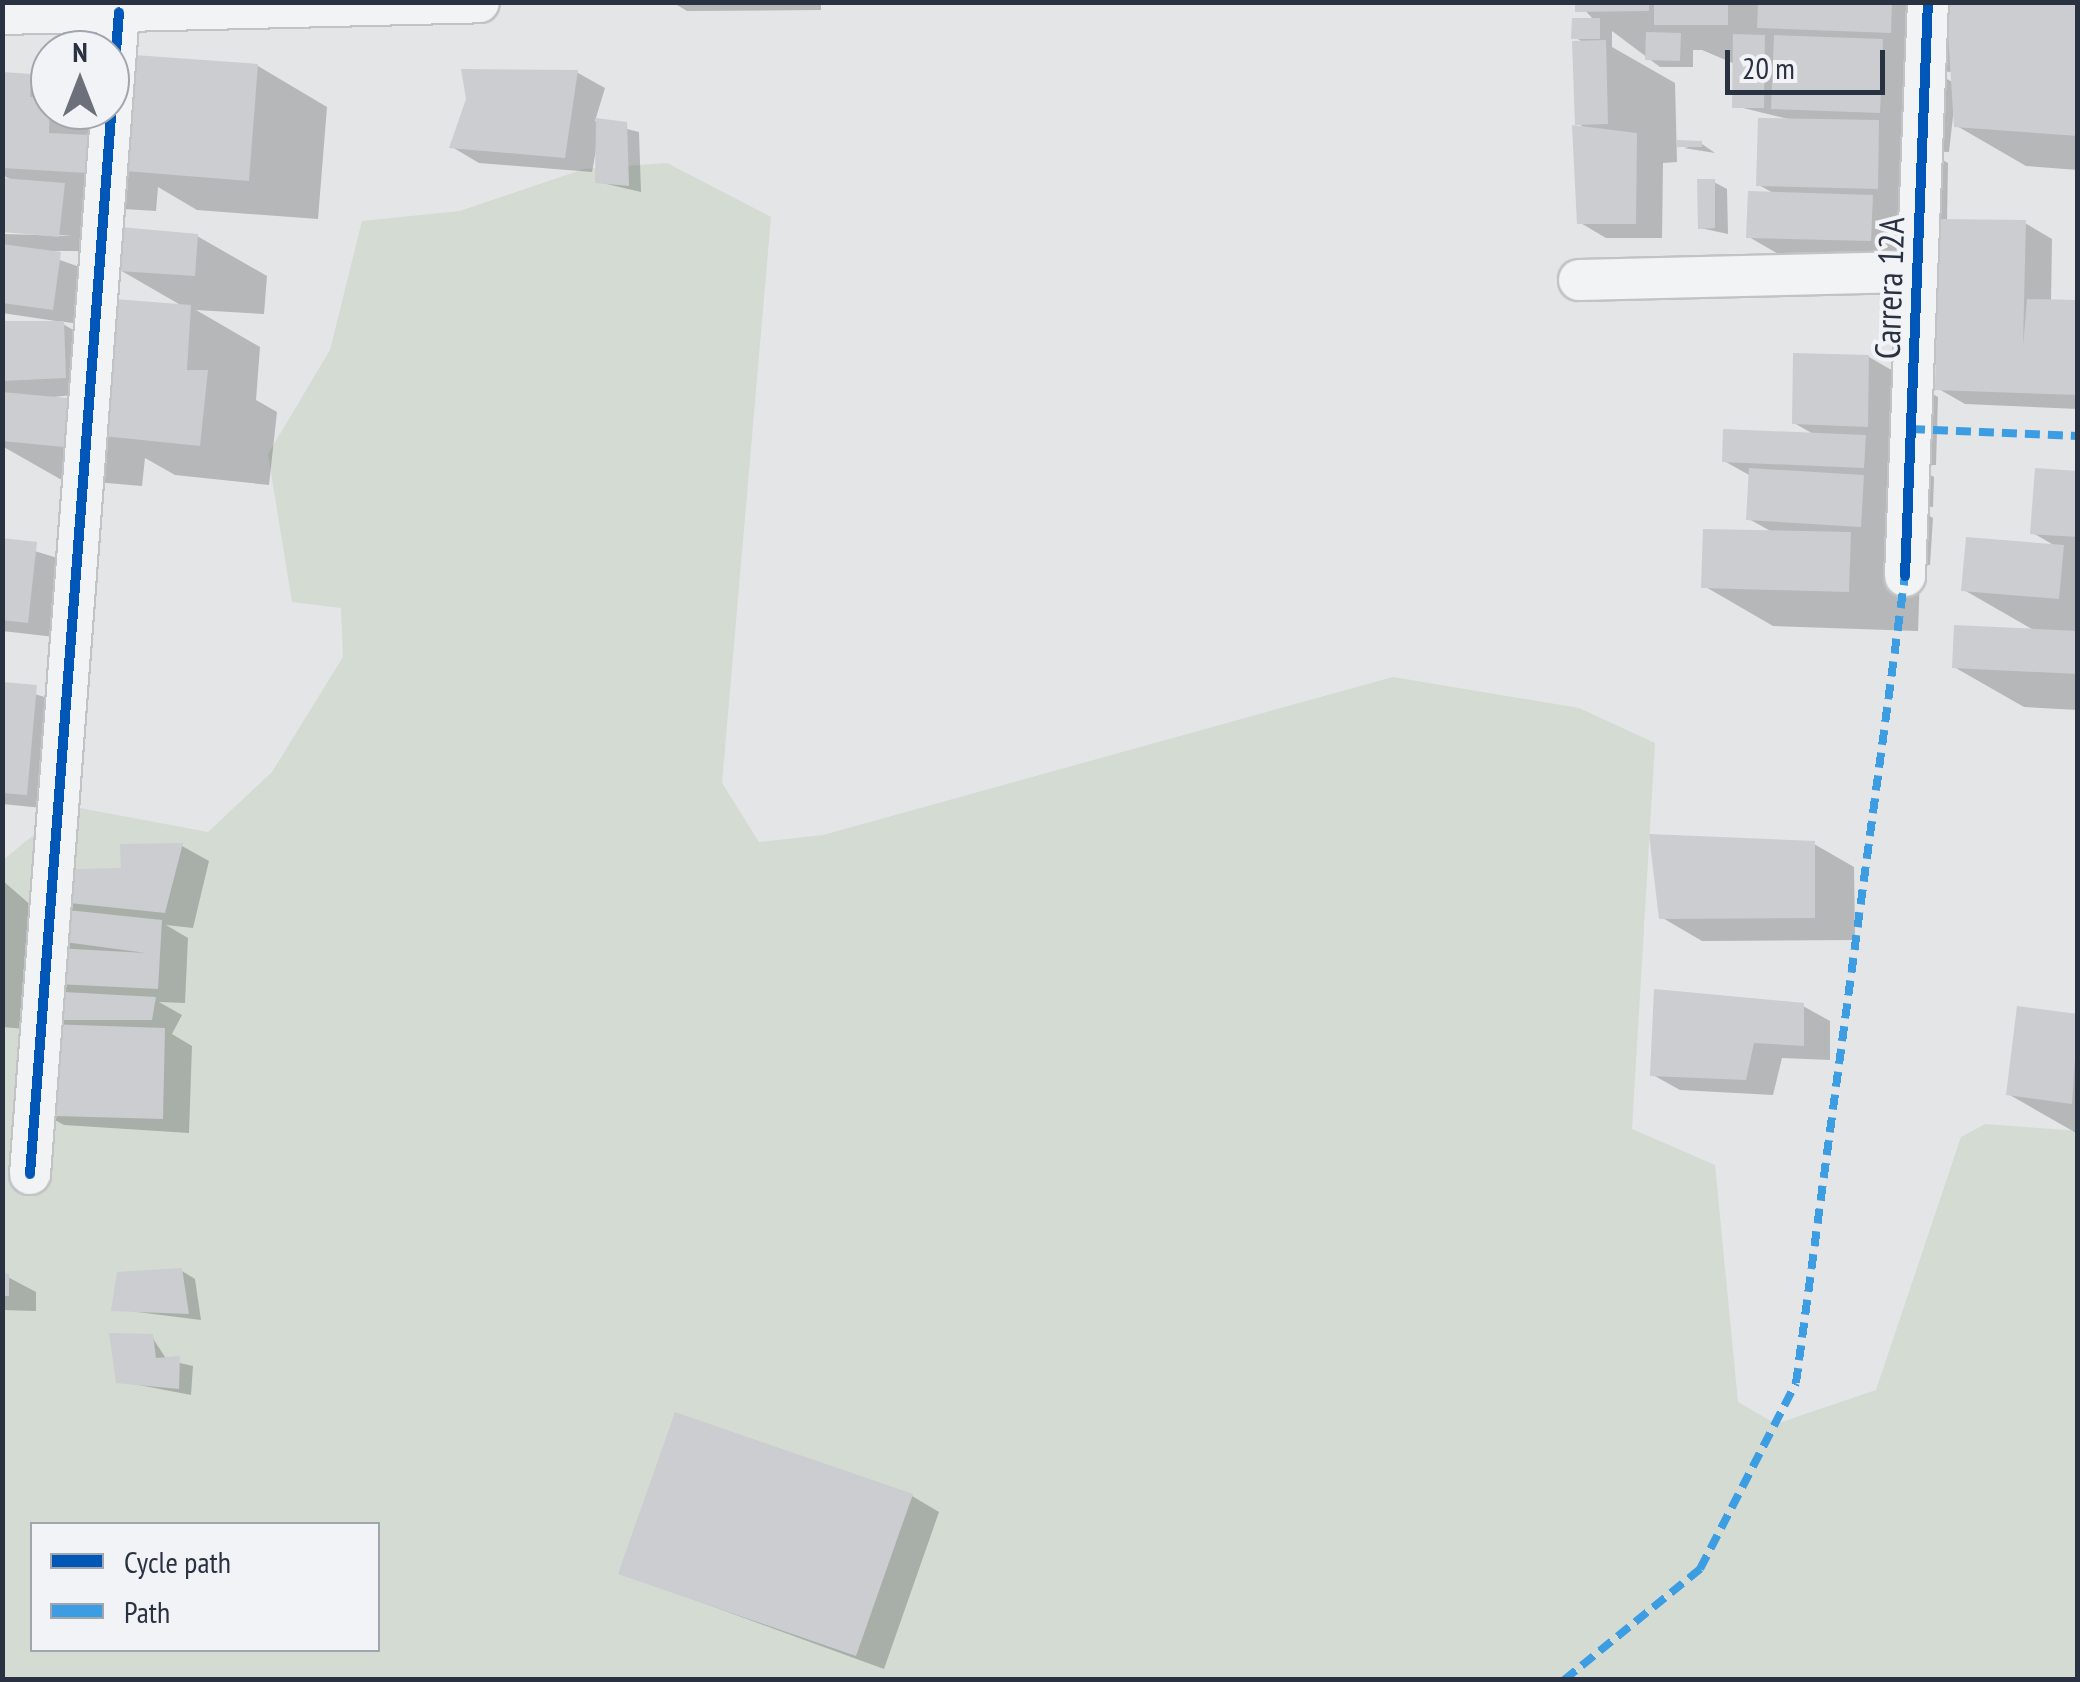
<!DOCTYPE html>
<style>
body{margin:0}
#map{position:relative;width:2080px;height:1682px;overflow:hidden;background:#e3e5e7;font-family:"PT Sans Narrow",sans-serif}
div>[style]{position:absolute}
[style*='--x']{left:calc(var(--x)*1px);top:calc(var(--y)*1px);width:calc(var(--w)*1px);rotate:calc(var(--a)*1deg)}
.green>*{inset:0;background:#d3dbd3}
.shadow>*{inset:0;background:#0003}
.building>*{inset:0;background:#cbcdd0}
.roads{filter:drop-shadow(2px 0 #c1c3c5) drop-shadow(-2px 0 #c1c3c5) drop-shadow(0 2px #c1c3c5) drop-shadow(0 -2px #c1c3c5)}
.street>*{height:40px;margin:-20px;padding:0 20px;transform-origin:20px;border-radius:20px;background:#f2f3f5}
.quiet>*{height:8px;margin-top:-4px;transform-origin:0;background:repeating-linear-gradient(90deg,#3d9de3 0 15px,transparent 0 23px)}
.cycleway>*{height:10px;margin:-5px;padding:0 5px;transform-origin:5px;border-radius:5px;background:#0057b8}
span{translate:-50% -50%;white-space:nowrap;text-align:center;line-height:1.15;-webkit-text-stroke:8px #f1f3f7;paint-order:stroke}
.street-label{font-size:35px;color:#2a3141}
.frame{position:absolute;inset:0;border:5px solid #2a3141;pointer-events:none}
.legend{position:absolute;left:30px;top:1522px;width:350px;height:130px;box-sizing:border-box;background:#f1f3f7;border:2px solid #a1a5ae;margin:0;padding:12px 18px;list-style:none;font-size:30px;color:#2a3141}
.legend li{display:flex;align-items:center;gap:20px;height:50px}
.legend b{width:50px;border:2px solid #a1a5ae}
.north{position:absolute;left:30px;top:30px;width:100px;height:100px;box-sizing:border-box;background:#f1f3f7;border:2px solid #a1a5ae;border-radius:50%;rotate:0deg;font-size:28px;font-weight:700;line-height:40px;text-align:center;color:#2a3141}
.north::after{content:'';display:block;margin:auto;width:35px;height:45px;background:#6b707b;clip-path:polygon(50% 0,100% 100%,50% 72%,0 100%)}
.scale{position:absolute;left:1725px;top:50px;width:160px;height:45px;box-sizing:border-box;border:5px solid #2a3141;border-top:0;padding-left:12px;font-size:30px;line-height:35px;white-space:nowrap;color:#2a3141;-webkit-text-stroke:8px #f1f3f7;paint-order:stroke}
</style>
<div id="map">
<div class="green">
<div style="clip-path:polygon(evenodd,667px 163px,771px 217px,722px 783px,759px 842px,823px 835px,1393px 677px,1579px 708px,1655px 743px,1632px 1129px,1715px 1165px,1738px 1402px,1776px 1424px,1876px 1390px,1961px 1137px,1985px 1124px,2077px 1131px,2077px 1679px,3px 1680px,3px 860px,69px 806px,208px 832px,272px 772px,343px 657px,341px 608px,292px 602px,268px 454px,330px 350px,362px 221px,460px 211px,584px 169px,667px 163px,32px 1524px,378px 1524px,378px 1650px,32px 1650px,32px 1524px)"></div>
</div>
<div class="shadow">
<div style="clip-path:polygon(672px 2px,821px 2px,821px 10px,687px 11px)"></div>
<div style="clip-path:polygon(evenodd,1577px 2px,2078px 2px,2078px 170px,2026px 166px,1957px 126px,1955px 99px,1949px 152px,1927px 151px,1948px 163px,1947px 221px,2025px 223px,2052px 239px,2051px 302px,2078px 303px,2078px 409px,1965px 404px,1937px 388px,1940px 280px,1818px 277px,1749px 237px,1775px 194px,1759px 185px,1797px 121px,1735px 106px,1735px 64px,1702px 50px,1693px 50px,1693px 67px,1660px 67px,1612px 31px,1612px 47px,1675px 83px,1677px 162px,1663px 163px,1662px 238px,1606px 238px,1579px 222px,1587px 129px,1577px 123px,1585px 43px,1574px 37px,1595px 21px,1577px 2px,1933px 71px,1953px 72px,1954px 83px,1933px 71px)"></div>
<div style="clip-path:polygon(136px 58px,258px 66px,327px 107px,318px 219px,197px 210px,158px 187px,156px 211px,91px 207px,86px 251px,35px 251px,88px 270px,80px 324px,58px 321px,90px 340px,92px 393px,44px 398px,77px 401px,107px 418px,117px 301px,184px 307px,120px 270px,123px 229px,197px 236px,267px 276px,264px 314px,196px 310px,260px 347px,256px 400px,277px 412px,269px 485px,175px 475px,145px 458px,142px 486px,60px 479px,2px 446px,2px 324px,56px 321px,2px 313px,2px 234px,72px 236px,2px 229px,2px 180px,14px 181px,2px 175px,2px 74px,50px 87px,50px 110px,101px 116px,100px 129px,128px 160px)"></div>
<div style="clip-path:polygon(464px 72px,578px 73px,605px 88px,595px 121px,639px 132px,641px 192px,598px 182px,598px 139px,592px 172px,479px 163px,452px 147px,469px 99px)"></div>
<div style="clip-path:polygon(1702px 144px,1715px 153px,1684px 148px)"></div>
<div style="clip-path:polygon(1714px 182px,1727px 189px,1728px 234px,1700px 228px)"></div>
<div style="clip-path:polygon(1869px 357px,1938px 397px,1936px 465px,1913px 465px,1934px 477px,1933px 507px,1912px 506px,1933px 518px,1930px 565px,1900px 564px,1920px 575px,1918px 631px,1773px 626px,1704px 586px,1774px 533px,1749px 519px,1751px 476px,1724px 461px,1815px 435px,1794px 423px)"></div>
<div style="clip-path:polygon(2078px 473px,2078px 710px,2024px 707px,1954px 667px,2037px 632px,1964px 590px,2057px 547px,2033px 533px)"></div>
<div style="clip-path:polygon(2px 541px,64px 560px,55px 637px,2px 631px)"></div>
<div style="clip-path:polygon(2px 684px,64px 703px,53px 809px,2px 804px)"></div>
<div style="clip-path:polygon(1814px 844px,1854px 867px,1855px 940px,1702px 941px,1661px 917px)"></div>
<div style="clip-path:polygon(182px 846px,209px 861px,193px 928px,166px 925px,188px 938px,185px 1003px,159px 1002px,182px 1015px,172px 1034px,192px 1046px,189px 1133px,64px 1125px,37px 1110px,37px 1030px,2px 1027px,2px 880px,41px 914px,43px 899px,124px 870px,123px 847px)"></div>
<div style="clip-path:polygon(1803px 1006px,1830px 1021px,1830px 1060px,1782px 1058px,1773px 1095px,1680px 1090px,1653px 1075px)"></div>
<div style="clip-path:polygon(2078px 1016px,2078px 1134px,2008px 1094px)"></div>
<div style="clip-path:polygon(2px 1243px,4px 1275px,36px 1292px,36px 1311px,2px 1310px)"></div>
<div style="clip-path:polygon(182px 1271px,195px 1279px,201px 1320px,113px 1309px)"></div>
<div style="clip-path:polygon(152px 1337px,167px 1360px,193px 1366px,191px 1395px,118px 1381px)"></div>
<div style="clip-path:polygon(912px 1496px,939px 1512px,884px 1669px,621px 1573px)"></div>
</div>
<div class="building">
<div style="clip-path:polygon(1575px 2px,1649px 2px,1649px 11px,1575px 12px)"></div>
<div style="clip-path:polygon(1654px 2px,1728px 2px,1728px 25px,1654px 25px)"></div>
<div style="clip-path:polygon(1758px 2px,1892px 2px,1891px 33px,1757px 28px)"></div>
<div style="clip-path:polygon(1946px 2px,2078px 2px,2078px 136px,1954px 127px)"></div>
<div style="clip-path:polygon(1572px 18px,1600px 18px,1600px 39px,1571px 39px)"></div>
<div style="clip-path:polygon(1646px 32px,1681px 33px,1680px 61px,1645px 60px)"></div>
<div style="clip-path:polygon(1733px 34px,1765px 35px,1764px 108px,1732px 108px)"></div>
<div style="clip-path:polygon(1774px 35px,1883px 39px,1880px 113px,1771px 109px)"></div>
<div style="clip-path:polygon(1606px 40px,1608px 124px,1575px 125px,1572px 41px)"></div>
<div style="clip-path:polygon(134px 55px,258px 64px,249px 181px,125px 171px)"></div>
<div style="clip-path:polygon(461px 69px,578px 70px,565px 158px,449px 148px,466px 99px)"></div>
<div style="clip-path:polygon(2px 72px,32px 74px,30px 97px,50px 97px,49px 133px,90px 135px,87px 173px,2px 168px)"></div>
<div style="clip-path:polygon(596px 118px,627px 122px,629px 186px,595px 183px)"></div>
<div style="clip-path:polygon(1758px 118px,1879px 120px,1878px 189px,1756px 186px)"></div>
<div style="clip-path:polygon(1572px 125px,1637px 133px,1636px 224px,1577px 224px)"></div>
<div style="clip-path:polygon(1677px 140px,1702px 141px,1702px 147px,1677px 147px)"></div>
<div style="clip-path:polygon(2px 178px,65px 183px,59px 237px,2px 232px)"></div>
<div style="clip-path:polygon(1697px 179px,1715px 179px,1715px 228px,1698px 229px)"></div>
<div style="clip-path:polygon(1748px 191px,1873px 195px,1871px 241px,1746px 238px)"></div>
<div style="clip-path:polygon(1939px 219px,2026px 220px,2023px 347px,2027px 299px,2078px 300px,2078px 395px,1935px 390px)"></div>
<div style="clip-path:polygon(120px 227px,198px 234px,195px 276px,118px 271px)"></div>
<div style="clip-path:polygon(2px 244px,61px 252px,53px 310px,2px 303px)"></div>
<div style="clip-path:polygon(115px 299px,191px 305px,187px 370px,208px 370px,200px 446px,103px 436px)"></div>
<div style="clip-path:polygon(2px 321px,64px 321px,66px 378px,2px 381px)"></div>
<div style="clip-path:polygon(1793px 353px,1869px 355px,1868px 427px,1792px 424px)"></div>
<div style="clip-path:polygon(2px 392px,78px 399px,74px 448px,2px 441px)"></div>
<div style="clip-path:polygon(1723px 429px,1866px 435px,1864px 468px,1722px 462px)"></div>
<div style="clip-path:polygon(1749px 468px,1864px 475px,1861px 527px,1746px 520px)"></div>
<div style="clip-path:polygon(2035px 468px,2078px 471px,2078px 537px,2030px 534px)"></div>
<div style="clip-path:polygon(1703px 529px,1851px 532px,1849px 592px,1701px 588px)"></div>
<div style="clip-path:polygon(1966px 537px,2064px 545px,2059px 599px,1961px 591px)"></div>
<div style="clip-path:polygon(2px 538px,37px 542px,28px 623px,2px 620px)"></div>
<div style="clip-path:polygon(1954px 625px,2078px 631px,2078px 674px,1952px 668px)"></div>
<div style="clip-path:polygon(2px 682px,37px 685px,27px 795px,2px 793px)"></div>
<div style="clip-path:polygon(1649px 834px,1815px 841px,1815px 918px,1659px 919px)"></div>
<div style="clip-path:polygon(183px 843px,165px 913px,41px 900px,43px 870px,121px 868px,120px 844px)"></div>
<div style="clip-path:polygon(39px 907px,162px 920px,158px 989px,36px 983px,37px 947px,146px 953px,35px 938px)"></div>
<div style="clip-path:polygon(1654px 989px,1804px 1003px,1804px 1046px,1754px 1043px,1746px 1080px,1650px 1076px)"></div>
<div style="clip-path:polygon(27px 990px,156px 997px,152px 1020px,38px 1020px)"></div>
<div style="clip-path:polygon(2017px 1006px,2078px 1014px,2072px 1104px,2006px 1095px)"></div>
<div style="clip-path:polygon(46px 1024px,165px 1028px,163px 1119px,54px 1116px)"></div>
<div style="clip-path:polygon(182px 1268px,189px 1314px,111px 1311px,117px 1272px)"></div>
<div style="clip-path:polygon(2px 1273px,9px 1274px,9px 1296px,2px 1296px)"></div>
<div style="clip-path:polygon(109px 1333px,153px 1334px,156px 1358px,180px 1356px,179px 1389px,116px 1383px)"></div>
<div style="clip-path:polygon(675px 1412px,913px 1494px,856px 1656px,618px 1574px)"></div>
</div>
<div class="roads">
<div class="street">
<div style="--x:2;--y:14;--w:477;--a:-1.4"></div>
<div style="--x:1579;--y:280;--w:338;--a:-1.4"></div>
<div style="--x:1905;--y:576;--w:574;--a:-87.71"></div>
<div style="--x:30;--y:1174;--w:1165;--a:-85.62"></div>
</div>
</div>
<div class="quiet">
<div style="--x:1910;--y:429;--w:168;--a:2.4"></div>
<div style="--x:1564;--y:1680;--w:176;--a:-39.2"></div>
<div style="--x:1700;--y:1569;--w:209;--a:-62.7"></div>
<div style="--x:1796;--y:1383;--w:814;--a:-82.31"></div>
</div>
<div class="cycleway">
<div style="--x:1905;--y:576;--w:574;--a:-87.71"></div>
<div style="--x:30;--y:1174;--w:1165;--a:-85.62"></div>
</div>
<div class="street-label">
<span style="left:1889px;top:288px;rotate:-88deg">Carrera 12A</span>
</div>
<div class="frame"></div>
<ul class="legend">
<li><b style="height:12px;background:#0057b8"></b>Cycle path</li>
<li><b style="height:12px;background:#3d9de3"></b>Path</li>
</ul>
<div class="north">N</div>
<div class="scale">20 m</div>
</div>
